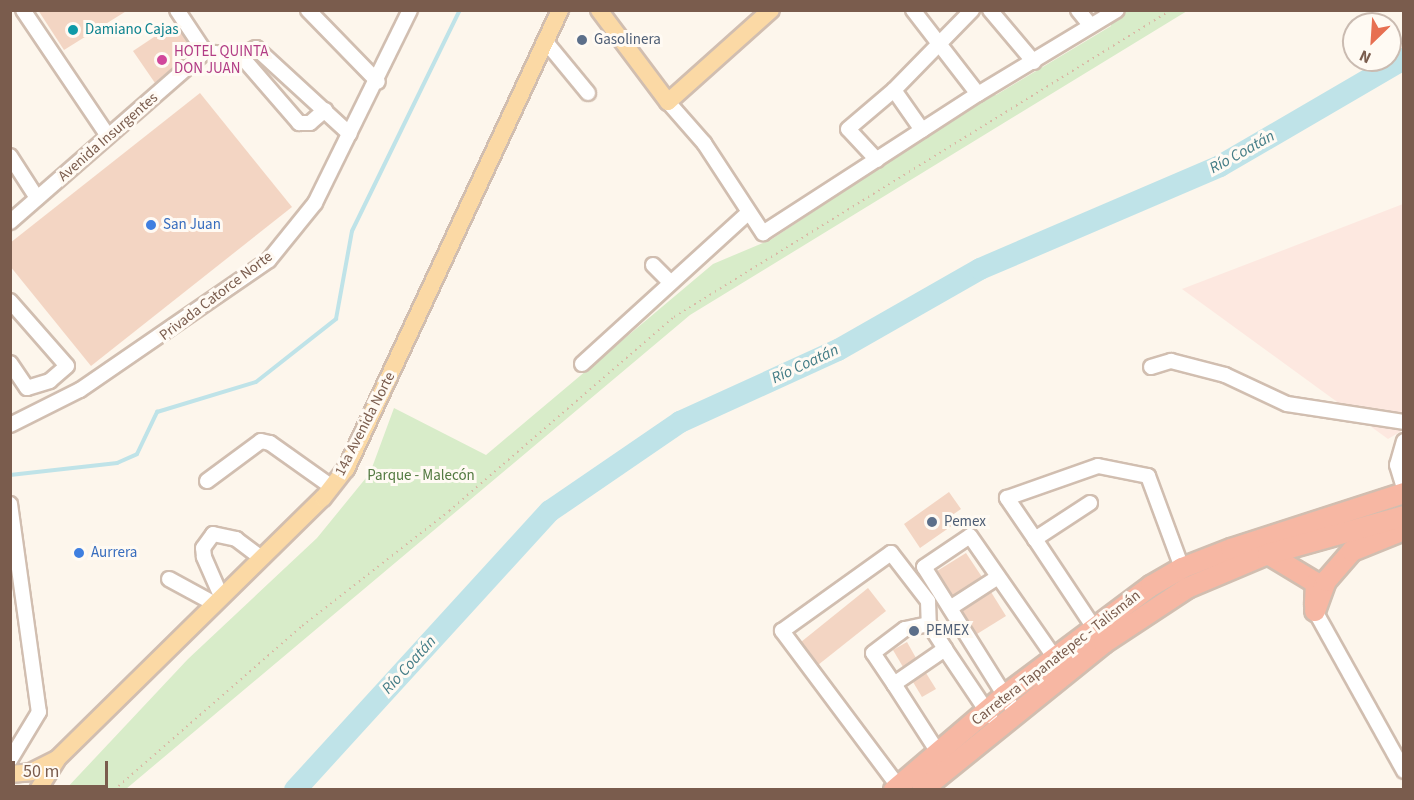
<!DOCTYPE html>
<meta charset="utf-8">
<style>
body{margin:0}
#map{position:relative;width:1414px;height:800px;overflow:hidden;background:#fdf6ec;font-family:"Source Sans 3",sans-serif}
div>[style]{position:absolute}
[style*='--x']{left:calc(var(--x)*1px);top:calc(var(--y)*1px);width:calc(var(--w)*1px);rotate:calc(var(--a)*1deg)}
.commercial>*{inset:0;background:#fde8e0}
.green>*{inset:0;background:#d8ecc9}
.stream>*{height:4px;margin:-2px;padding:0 2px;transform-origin:2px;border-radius:2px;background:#bfe3e8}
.river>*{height:22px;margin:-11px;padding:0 11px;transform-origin:11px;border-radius:11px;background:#bfe3e8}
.building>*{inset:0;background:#f3d5c3}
.path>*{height:2px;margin-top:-1px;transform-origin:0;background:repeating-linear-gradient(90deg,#d9b8a5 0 1.5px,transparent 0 6px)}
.roads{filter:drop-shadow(2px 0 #d1beb0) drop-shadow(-2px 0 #d1beb0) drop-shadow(0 2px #d1beb0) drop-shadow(0 -2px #d1beb0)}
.minor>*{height:14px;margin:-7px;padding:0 7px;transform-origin:7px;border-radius:7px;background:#fff}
.major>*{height:16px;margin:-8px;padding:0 8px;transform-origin:8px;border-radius:8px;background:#fbd9a5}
.highway>*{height:20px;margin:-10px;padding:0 10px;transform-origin:10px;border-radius:10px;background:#f7b7a3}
.dots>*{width:16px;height:16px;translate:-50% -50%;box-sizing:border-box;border:3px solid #fffaf3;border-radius:50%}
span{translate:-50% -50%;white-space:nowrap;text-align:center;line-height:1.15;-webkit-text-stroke:6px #fffaf3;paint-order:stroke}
.culture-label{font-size:15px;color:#0d838f}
.left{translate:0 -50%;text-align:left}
.service-label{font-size:15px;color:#4e5e75}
.hotel-label{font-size:15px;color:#b23c85}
.street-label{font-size:15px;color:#7a5c4d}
.shop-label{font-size:15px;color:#366cbe}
.park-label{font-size:15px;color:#537a41}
.water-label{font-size:16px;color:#437c86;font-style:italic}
.frame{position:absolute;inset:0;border:12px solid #7a5c4d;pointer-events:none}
.north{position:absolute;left:1342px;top:12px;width:60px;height:60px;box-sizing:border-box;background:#fffaf3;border:2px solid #cabbb1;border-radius:50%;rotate:205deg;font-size:16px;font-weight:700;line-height:24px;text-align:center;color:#7a5c4d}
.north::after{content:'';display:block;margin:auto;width:21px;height:27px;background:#e76f51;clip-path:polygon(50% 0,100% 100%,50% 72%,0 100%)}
.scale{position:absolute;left:12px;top:761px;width:96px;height:27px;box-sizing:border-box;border:3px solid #7a5c4d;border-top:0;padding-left:8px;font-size:18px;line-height:21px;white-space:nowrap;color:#7a5c4d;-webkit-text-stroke:4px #fffaf3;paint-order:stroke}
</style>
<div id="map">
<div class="commercial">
<div style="clip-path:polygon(1403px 204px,1403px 430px,1388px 439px,1182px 289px)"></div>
</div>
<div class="green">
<div style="clip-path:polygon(1120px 11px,1187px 11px,690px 315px,126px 789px,65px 790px,188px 659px,317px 538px,370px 473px,394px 408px,486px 455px,713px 264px,772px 239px,959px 115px,965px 103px,982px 93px,996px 95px,1111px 26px,1111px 16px)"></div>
</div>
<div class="stream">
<div style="--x:10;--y:475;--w:108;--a:-6.4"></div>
<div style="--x:117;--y:463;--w:22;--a:-24"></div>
<div style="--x:137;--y:454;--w:47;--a:-64.5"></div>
<div style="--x:157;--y:412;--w:103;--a:-16.9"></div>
<div style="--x:256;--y:382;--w:102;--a:-38.2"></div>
<div style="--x:336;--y:319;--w:89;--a:-79.7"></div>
<div style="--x:352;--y:231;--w:246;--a:-64"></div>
</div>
<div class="river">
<div style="--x:295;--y:790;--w:378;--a:-47.6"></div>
<div style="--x:550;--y:511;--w:158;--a:-34.4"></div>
<div style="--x:680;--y:422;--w:174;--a:-24.5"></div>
<div style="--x:838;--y:350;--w:163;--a:-29.7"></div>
<div style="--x:980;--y:269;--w:261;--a:-23.2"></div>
<div style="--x:1220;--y:166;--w:213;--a:-30.2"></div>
</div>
<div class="building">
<div style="clip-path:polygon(38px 10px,128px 10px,64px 50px)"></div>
<div style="clip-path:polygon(175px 23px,193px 50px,155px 83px,133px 51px)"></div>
<div style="clip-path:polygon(200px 93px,292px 207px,91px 366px,10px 266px,10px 243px)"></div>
<div style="clip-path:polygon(949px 492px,961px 509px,948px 518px,953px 525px,920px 548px,904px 524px)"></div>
<div style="clip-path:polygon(966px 553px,982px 577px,953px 596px,937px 571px)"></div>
<div style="clip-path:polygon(868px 588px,886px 611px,818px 665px,801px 642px)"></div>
<div style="clip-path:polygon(991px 592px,1006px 616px,977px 634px,962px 611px)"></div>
<div style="clip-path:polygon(907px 642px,916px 658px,903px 667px,893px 650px)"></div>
<div style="clip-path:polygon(926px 673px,936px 689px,922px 697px,913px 682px)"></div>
</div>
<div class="path">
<div style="--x:114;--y:790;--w:249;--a:-41.1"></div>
<div style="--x:302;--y:626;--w:187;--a:-38"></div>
<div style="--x:449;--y:511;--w:297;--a:-40.8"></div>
<div style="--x:674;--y:317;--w:584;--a:-31.7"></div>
</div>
<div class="roads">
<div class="minor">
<div style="--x:23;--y:10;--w:152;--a:56"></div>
<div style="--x:177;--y:10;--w:50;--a:56.3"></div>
<div style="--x:205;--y:52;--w:36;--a:6"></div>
<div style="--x:241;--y:56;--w:17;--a:-28"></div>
<div style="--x:256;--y:48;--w:127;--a:42.5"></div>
<div style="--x:308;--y:10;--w:100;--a:45.8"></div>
<div style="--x:913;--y:10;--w:106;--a:52.3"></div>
<div style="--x:990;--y:10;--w:68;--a:49.8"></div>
<div style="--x:1078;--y:10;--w:19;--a:51"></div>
<div style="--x:546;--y:42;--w:66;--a:50.5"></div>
<div style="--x:241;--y:56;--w:89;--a:49.1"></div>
<div style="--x:299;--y:123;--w:11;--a:0"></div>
<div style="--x:310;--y:123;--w:20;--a:-41"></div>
<div style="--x:894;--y:90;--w:49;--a:55"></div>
<div style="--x:668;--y:102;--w:55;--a:48.7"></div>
<div style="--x:704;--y:143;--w:108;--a:56.8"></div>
<div style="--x:763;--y:233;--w:256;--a:-32.9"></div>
<div style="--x:978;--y:94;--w:162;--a:-31.1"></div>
<div style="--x:10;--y:156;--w:50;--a:57.3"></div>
<div style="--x:877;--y:160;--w:42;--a:-133.1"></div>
<div style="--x:848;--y:129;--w:60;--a:-40.3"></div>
<div style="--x:894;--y:90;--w:112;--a:-45.7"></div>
<div style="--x:10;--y:222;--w:259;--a:-41.1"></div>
<div style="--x:653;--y:265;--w:25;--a:45"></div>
<div style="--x:10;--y:301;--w:86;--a:48.8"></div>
<div style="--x:67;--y:366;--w:23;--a:139"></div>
<div style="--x:50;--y:381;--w:24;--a:163"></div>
<div style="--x:27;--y:388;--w:30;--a:-124"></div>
<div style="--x:582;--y:364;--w:223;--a:-42.3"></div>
<div style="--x:1151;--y:367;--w:21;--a:-17"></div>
<div style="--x:1171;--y:361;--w:56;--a:14.5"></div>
<div style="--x:1225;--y:375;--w:68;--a:25.1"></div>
<div style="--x:1287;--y:404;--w:118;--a:8.7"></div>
<div style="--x:10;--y:425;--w:78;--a:-26.6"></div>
<div style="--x:80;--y:390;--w:229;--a:-34.5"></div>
<div style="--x:269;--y:260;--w:73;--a:-51.1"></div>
<div style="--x:315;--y:203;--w:215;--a:-63.8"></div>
<div style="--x:1404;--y:441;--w:25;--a:106"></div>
<div style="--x:1397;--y:465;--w:24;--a:73"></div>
<div style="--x:207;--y:481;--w:67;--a:-36.5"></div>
<div style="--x:261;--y:441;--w:9;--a:13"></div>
<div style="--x:270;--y:443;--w:76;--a:35.4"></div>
<div style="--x:1090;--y:503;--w:66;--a:146.8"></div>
<div style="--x:1035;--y:539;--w:114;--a:56.4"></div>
<div style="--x:10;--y:504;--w:210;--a:82.1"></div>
<div style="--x:39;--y:712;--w:56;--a:121.1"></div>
<div style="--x:1035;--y:539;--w:50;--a:-124.3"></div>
<div style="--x:1007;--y:498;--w:96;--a:-19.4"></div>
<div style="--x:1098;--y:466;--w:51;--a:11.3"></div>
<div style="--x:1148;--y:476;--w:98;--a:69.7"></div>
<div style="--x:169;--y:579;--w:50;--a:28.6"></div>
<div style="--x:221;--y:596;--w:43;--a:-113.6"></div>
<div style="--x:204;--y:557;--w:9;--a:-96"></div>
<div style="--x:203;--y:548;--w:17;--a:-54"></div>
<div style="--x:213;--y:534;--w:24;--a:12"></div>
<div style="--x:236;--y:539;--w:31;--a:37"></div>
<div style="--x:950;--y:608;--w:57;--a:-32.9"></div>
<div style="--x:1315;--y:611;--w:183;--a:60.9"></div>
<div style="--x:894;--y:684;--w:37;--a:-124"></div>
<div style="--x:873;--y:653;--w:40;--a:-37"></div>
<div style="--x:905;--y:629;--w:25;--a:-12"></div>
<div style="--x:1015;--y:712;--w:171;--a:-122.1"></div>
<div style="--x:924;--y:567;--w:55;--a:-34"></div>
<div style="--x:970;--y:536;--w:156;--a:55.2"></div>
<div style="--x:943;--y:760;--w:90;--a:-122.8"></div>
<div style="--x:894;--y:684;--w:62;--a:-34.5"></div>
<div style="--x:945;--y:649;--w:81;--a:56.1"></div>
<div style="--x:901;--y:790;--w:199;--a:-126.8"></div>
<div style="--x:782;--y:631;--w:134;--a:-35.6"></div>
<div style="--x:891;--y:553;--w:61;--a:52.4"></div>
<div style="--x:928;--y:601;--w:23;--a:88"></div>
<div style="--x:929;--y:624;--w:30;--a:57"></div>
</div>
<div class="major">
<div style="--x:599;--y:10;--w:115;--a:53.1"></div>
<div style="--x:668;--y:102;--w:138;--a:-41.8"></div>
<div style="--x:10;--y:774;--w:21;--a:-5"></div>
<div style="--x:31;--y:772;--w:28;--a:-27"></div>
<div style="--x:38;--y:790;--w:36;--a:-58"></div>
<div style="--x:57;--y:759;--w:373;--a:-44.5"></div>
<div style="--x:323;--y:498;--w:37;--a:-52"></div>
<div style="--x:346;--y:469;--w:506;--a:-65"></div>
</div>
<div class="highway">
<div style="--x:1268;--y:554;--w:56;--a:31.1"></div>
<div style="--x:1316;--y:583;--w:22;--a:93"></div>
<div style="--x:1315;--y:611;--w:32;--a:-70"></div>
<div style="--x:1326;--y:581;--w:40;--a:-49"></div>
<div style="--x:1352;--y:551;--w:56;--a:-22"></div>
<div style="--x:894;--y:790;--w:145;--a:-40.5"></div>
<div style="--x:1004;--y:696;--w:184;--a:-36.8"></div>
<div style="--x:1151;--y:586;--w:36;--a:-30"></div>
<div style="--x:1182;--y:568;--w:53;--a:-21.2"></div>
<div style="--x:1231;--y:549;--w:182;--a:-17.9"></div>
<div style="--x:922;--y:790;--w:234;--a:-38.9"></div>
<div style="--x:1104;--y:643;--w:100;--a:-33.5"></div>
<div style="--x:1187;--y:588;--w:88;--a:-22.8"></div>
<div style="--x:1268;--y:554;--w:141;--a:-15.6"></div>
</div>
</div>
<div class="dots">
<div style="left:73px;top:30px;background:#0f9aa8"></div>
<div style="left:582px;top:40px;background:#5c6f8a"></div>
<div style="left:162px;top:60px;background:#d1479c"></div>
<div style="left:151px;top:225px;background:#3f7fe0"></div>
<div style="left:932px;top:522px;background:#5c6f8a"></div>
<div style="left:79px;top:553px;background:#3f7fe0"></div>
<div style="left:914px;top:631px;background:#5c6f8a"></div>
</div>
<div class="culture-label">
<span class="left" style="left:85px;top:30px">Damiano Cajas</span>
</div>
<div class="service-label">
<span class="left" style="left:594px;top:40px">Gasolinera</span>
<span class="left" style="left:944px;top:522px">Pemex</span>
<span class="left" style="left:926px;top:631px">PEMEX</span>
</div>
<div class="hotel-label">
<span class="left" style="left:174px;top:60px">HOTEL QUINTA<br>DON JUAN</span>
</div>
<div class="street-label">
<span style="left:108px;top:137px;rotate:-41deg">Avenida Insurgentes</span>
<span style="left:216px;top:296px;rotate:-37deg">Privada Catorce Norte</span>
<span style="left:365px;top:424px;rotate:-63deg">14a Avenida Norte</span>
<span style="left:1056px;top:658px;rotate:-38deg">Carretera Tapanatepec - Talismán</span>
</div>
<div class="shop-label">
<span class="left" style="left:163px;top:225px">San Juan</span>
<span class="left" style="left:91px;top:553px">Aurrera</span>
</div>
<div class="park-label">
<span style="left:421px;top:476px">Parque - Malecón</span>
</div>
<div class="water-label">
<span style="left:1242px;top:152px;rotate:-29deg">Río Coatán</span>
<span style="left:805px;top:364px;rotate:-25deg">Río Coatán</span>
<span style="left:409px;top:665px;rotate:-48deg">Río Coatán</span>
</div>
<div class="frame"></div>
<div class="north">N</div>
<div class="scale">50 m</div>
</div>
